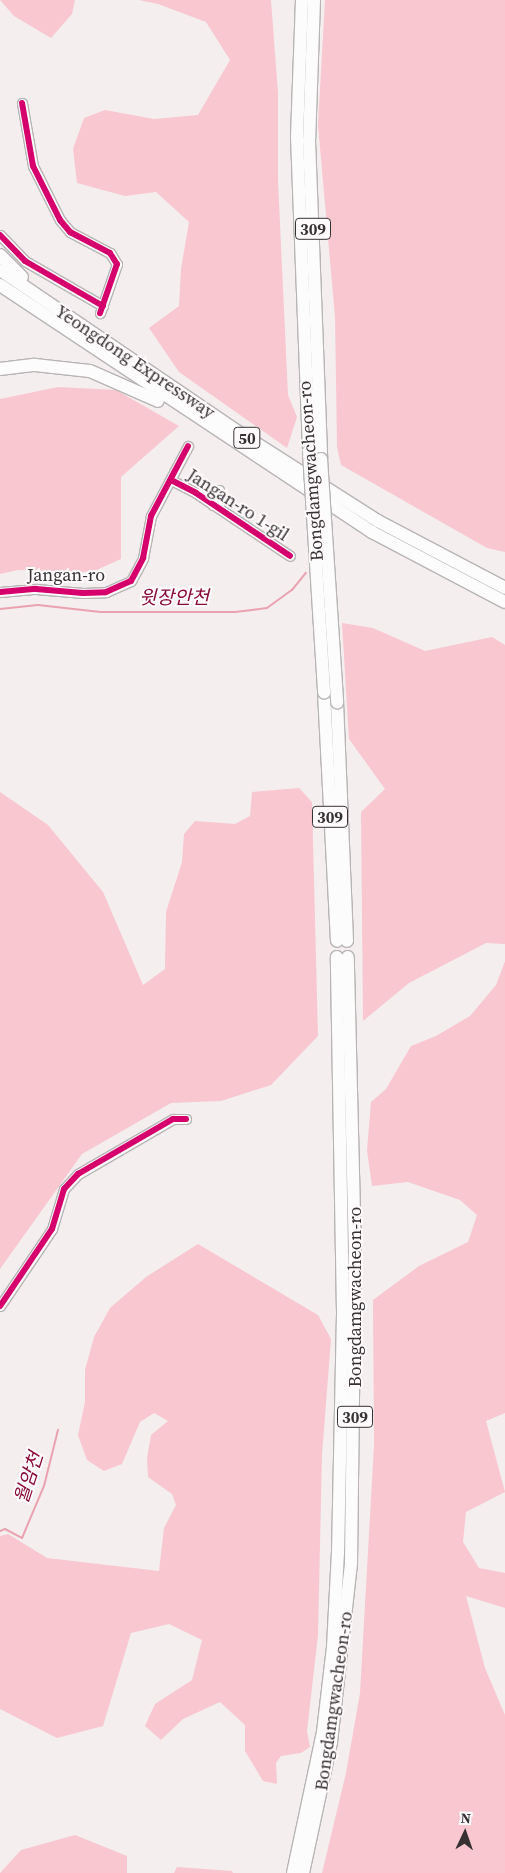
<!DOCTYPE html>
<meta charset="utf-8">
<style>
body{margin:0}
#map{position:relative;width:505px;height:1873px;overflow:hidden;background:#f4eeef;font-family:"Source Serif 4","Noto Sans KR",serif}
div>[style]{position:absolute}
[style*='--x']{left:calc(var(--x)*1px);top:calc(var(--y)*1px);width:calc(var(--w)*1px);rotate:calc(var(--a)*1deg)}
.green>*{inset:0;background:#f8c7d0}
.stream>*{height:2px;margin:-1px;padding:0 1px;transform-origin:1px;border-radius:1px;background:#eaa2b0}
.roads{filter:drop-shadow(1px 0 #b8b4b5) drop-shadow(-1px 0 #b8b4b5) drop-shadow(0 1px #b8b4b5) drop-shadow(0 -1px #b8b4b5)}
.minor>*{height:9px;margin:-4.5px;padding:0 4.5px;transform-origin:4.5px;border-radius:4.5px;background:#fdfcfd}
.highway>*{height:12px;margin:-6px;padding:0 6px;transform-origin:6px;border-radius:6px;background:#fdfcfd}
.bridges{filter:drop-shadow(1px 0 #b8b4b5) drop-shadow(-1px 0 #b8b4b5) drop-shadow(0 1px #b8b4b5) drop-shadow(0 -1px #b8b4b5)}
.highway-bridge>*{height:12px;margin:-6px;padding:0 6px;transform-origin:6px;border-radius:6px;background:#fdfcfd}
.cycleway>*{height:6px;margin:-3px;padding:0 3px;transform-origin:3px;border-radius:3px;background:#d6006c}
span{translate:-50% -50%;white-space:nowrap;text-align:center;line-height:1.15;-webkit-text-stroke:4px #fffbfc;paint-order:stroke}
.shield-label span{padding:1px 4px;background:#fffbfc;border:1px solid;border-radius:4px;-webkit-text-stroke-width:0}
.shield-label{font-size:16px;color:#363233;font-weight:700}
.street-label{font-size:18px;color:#363233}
.water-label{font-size:19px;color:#880a38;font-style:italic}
.north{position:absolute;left:440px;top:1808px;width:50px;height:50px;-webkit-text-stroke:4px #fffbfc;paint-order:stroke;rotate:3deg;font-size:14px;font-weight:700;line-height:20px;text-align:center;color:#363233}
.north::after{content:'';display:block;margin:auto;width:18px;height:22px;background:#363233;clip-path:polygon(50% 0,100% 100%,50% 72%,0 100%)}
</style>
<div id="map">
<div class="green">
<div style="clip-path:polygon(0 0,75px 0,72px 14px,51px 38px,14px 16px)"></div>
<div style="clip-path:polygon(139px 0,271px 0,278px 93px,278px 181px,288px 395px,297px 417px,287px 448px,179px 372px,149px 328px,179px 306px,181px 269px,189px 222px,156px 192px,125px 196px,77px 183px,73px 149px,84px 118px,105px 110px,154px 119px,198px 115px,230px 60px,206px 22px,158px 4px)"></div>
<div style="clip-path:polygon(325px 0,505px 0,505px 552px,487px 548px,341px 465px,337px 447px,335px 317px,318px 125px)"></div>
<div style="clip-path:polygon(58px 387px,116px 390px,179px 426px,121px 477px,121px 559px,92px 572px,18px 570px,0 574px,0 399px)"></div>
<div style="clip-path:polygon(342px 623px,373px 628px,425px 651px,492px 637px,505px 645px,505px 944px,486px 943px,409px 983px,363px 1021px,361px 812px,385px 789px,349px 739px)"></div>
<div style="clip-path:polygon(299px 788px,312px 802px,318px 1036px,271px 1085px,221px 1101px,171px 1103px,82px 1154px,0 1269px,0 792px,48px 825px,103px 892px,143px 985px,165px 969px,166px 912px,182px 862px,184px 834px,195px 821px,235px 824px,250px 816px,252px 792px)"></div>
<div style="clip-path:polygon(505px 961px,505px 1413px,486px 1421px,505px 1492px,466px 1512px,463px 1542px,479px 1568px,505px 1573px,505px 1608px,466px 1596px,485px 1668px,505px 1715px,505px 1873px,322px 1873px,346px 1773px,360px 1693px,374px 1445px,373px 1300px,419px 1266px,468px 1242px,477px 1215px,460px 1200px,408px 1182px,372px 1186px,367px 1150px,371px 1102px,386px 1089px,411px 1046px,436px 1036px,470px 1016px,496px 985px)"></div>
<div style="clip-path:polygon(198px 1244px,318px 1315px,331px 1339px,322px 1455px,318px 1635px,307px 1731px,310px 1747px,301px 1753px,281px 1756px,276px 1763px,277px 1784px,263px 1781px,245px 1751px,245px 1725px,220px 1702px,183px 1719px,161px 1740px,145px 1726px,155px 1704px,192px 1680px,202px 1640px,169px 1624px,131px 1633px,103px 1726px,57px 1738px,0 1709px,0 1536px,8px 1534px,47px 1558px,159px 1571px,164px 1528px,176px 1505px,172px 1494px,148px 1477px,147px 1458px,151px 1435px,168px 1421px,154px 1413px,140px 1422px,122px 1464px,104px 1471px,87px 1460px,78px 1435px,85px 1402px,85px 1370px,94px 1337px,110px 1308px,146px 1277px)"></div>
<div style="clip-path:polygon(75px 1835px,127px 1856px,127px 1873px,0 1873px,21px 1850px)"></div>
<div style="clip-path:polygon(177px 1867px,232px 1871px,233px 1873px,174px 1873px)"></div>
</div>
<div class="stream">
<div style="--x:0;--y:609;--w:38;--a:-6"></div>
<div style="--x:38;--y:605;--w:63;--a:6.3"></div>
<div style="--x:101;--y:612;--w:134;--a:0"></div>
<div style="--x:235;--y:612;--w:32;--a:-7"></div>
<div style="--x:267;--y:608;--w:31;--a:-36"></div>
<div style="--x:292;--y:590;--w:22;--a:-51"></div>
<div style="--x:0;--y:1531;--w:5;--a:-22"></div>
<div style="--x:5;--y:1529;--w:19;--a:28"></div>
<div style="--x:22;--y:1538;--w:56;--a:-67.1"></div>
<div style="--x:44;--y:1486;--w:58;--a:-76"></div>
</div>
<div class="roads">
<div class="minor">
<div style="--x:22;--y:103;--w:64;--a:80.1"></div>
<div style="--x:33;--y:166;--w:60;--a:63.4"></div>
<div style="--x:60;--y:220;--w:16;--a:50"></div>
<div style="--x:70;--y:232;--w:45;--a:27.7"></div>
<div style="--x:110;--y:253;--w:13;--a:58"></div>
<div style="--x:117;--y:264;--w:52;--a:109.1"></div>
<div style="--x:0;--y:235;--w:36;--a:46"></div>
<div style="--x:25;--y:261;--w:90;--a:30"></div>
<div style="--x:171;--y:480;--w:28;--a:27"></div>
<div style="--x:196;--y:493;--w:113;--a:33.8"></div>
<div style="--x:196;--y:493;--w:23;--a:-7"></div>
<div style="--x:219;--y:490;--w:11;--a:80"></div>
<div style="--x:221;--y:501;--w:9;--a:153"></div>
<div style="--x:0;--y:592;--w:36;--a:-5"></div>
<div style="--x:36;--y:589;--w:47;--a:4.9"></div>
<div style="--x:83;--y:593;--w:23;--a:-2"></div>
<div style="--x:106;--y:592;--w:27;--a:-24"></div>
<div style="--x:131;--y:581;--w:26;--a:-62"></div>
<div style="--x:143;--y:558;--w:43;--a:-79.2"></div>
<div style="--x:151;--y:516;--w:79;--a:-62.1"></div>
<div style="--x:0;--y:1306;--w:93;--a:-56"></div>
<div style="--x:52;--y:1229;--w:42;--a:-73.3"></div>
<div style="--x:64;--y:1189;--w:21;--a:-47"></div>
<div style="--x:78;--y:1174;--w:110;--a:-30.1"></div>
<div style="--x:173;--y:1119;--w:13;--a:0"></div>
</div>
<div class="highway">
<div style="--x:302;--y:0;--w:137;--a:92.1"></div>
<div style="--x:297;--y:137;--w:315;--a:87.8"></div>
<div style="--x:314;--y:0;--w:140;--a:92"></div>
<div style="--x:309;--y:140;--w:319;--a:87.8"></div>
<div style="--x:0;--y:255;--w:31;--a:45"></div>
<div style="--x:0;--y:270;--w:294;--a:34.2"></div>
<div style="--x:243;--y:435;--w:160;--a:32.5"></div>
<div style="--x:378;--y:521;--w:144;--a:27.8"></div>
<div style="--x:0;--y:285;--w:447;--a:33.6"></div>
<div style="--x:372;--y:532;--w:150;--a:27.8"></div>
<div style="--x:0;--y:369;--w:35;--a:-7"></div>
<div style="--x:35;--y:365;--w:55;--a:6.2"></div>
<div style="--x:90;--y:371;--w:74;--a:23.8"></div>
<div style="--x:324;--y:693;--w:248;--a:87"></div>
<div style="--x:337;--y:702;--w:239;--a:87.6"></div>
<div style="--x:293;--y:1873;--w:144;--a:-78"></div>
<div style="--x:323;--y:1732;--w:86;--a:-83.3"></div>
<div style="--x:333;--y:1647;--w:94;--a:-87"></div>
<div style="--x:338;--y:1553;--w:241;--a:-88.8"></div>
<div style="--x:343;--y:1312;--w:355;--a:-91"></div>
<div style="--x:303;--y:1873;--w:134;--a:-77.9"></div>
<div style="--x:331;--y:1742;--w:180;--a:-83.6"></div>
<div style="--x:351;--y:1563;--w:309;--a:-89.3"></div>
<div style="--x:355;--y:1254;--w:297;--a:-91.4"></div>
</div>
</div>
<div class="bridges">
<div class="highway-bridge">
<div style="--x:309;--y:452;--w:241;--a:86.4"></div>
<div style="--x:321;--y:459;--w:244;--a:86.2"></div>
</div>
</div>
<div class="cycleway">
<div style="--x:22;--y:103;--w:64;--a:80.1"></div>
<div style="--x:33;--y:166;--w:60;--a:63.4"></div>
<div style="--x:60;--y:220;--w:16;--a:50"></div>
<div style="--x:70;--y:232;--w:45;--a:27.7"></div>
<div style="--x:110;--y:253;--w:13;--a:58"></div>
<div style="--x:117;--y:264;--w:52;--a:109.1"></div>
<div style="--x:0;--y:235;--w:36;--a:46"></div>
<div style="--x:25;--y:261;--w:90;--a:30"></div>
<div style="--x:171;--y:480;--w:28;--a:27"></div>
<div style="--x:196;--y:493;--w:113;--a:33.8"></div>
<div style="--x:0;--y:592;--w:36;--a:-5"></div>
<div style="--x:36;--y:589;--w:47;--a:4.9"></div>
<div style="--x:83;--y:593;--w:23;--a:-2"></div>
<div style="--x:106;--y:592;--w:27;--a:-24"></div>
<div style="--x:131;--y:581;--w:26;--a:-62"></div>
<div style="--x:143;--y:558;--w:43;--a:-79.2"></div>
<div style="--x:151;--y:516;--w:79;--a:-62.1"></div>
<div style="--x:0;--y:1306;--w:93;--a:-56"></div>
<div style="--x:52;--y:1229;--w:42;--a:-73.3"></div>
<div style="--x:64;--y:1189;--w:21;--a:-47"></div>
<div style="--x:78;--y:1174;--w:110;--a:-30.1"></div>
<div style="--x:173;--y:1119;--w:13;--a:0"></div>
</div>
<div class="shield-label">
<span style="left:313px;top:229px">309</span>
<span style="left:247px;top:438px">50</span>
<span style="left:330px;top:817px">309</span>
<span style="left:355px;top:1417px">309</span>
</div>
<div class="street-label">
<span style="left:135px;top:362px;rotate:34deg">Yeongdong Expressway</span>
<span style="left:311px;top:471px;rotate:-94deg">Bongdamgwacheon-ro</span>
<span style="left:238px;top:505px;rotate:33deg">Jangan-ro 1-gil</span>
<span style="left:66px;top:575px">Jangan-ro</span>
<span style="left:355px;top:1297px;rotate:-90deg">Bongdamgwacheon-ro</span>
<span style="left:334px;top:1701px;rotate:-82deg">Bongdamgwacheon-ro</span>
</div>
<div class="water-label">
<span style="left:174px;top:598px">윗장안천</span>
<span style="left:29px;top:1478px;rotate:-72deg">월암천</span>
</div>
<div class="north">N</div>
</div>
